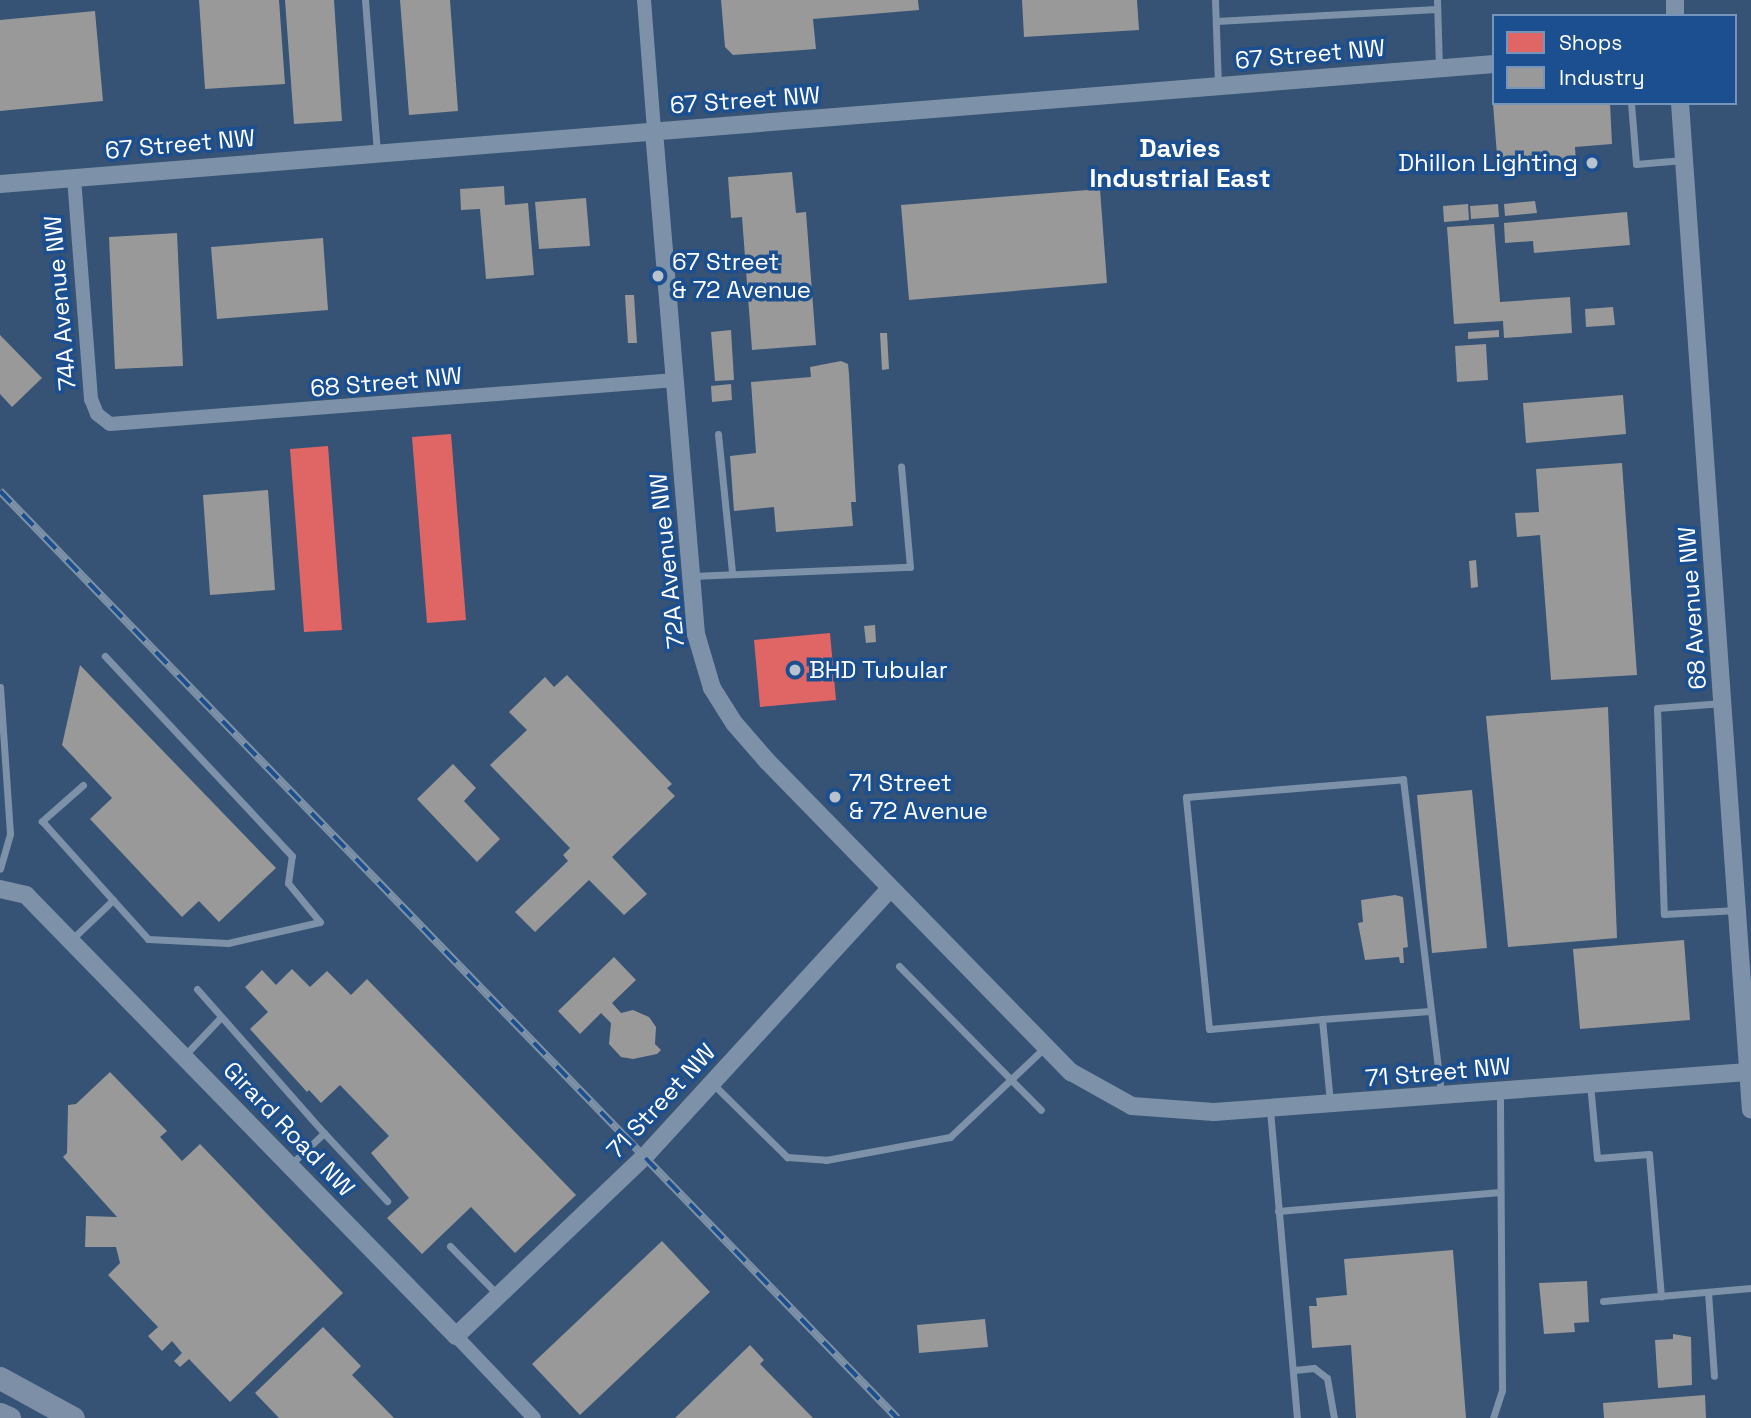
<!DOCTYPE html>
<style>
body{margin:0}
#map{position:relative;width:1751px;height:1418px;overflow:hidden;background:#365274;font-family:"Space Grotesk",sans-serif}
div>[style]{position:absolute}
[style*='--x']{left:calc(var(--x)*1px);top:calc(var(--y)*1px);width:calc(var(--w)*1px);rotate:calc(var(--a)*1deg)}
.shops>*{inset:0;background:#e06666}
.industry>*{inset:0;background:#999}
.service>*{height:7px;margin:-3.5px;padding:0 3.5px;transform-origin:3.5px;border-radius:3.5px;background:#7d92a8}
.minor>*{height:14px;margin:-7px;padding:0 7px;transform-origin:7px;border-radius:7px;background:#7d92a8}
.tertiary>*{height:18px;margin:-9px;padding:0 9px;transform-origin:9px;border-radius:9px;background:#7d92a8}
.primary>*{height:23px;margin:-11.5px;padding:0 11.5px;transform-origin:11.5px;border-radius:11.5px;background:#7d8ea7}
.rail>*{height:8px;margin-top:-4px;transform-origin:0;background:repeating-linear-gradient(90deg,#1b4f8f 0 16px,#7e92a7 0 32px);box-sizing:border-box;border-block:2px solid #7e92a7}
.dots>*{width:19px;height:19px;translate:-50% -50%;box-sizing:border-box;border:4px solid #1b4f8f;border-radius:50%}
span{translate:-50% -50%;white-space:nowrap;text-align:center;line-height:1.15;-webkit-text-stroke:7px #1b4f8f;paint-order:stroke}
.street-label{font-size:24px;color:#fff}
.poi-label{font-size:24px;color:#fff}
.right{translate:-100% -50%;text-align:right}
.left{translate:0 -50%;text-align:left}
.neighbourhood-label{font-size:26px;color:#fff;font-weight:700}
.legend{position:absolute;left:1492px;top:14px;width:245px;height:91px;box-sizing:border-box;background:#1b4f8f;border:2px solid #7695bc;margin:0;padding:9px 12px;list-style:none;font-size:21px;color:#fff}
.legend li{display:flex;align-items:center;gap:14px;height:35px}
.legend b{width:35px;border:2px solid #7695bc}
</style>
<div id="map">
<div class="shops">
<div style="clip-path:polygon(451px 434px,466px 620px,427px 623px,412px 437px)"></div>
<div style="clip-path:polygon(328px 446px,342px 630px,304px 632px,290px 449px)"></div>
<div style="clip-path:polygon(830px 633px,836px 700px,760px 707px,754px 640px)"></div>
</div>
<div class="industry">
<div style="clip-path:polygon(199px 0,279px 0,285px 84px,205px 89px)"></div>
<div style="clip-path:polygon(285px 0,334px 0,342px 121px,294px 124px)"></div>
<div style="clip-path:polygon(400px 0,450px 0,458px 111px,409px 115px)"></div>
<div style="clip-path:polygon(721px 0,918px 0,919px 10px,813px 19px,816px 49px,733px 55px,725px 47px)"></div>
<div style="clip-path:polygon(1022px 0,1137px 0,1139px 30px,1024px 37px)"></div>
<div style="clip-path:polygon(95px 11px,103px 101px,0 111px,0 20px)"></div>
<div style="clip-path:polygon(1610px 103px,1612px 144px,1575px 147px,1576px 162px,1498px 168px,1493px 104px)"></div>
<div style="clip-path:polygon(792px 172px,796px 213px,806px 212px,816px 345px,752px 350px,742px 217px,731px 218px,728px 177px)"></div>
<div style="clip-path:polygon(504px 186px,505px 205px,528px 203px,534px 275px,486px 279px,480px 209px,461px 210px,460px 189px)"></div>
<div style="clip-path:polygon(1100px 189px,1107px 283px,909px 300px,901px 205px)"></div>
<div style="clip-path:polygon(586px 198px,590px 246px,539px 249px,535px 202px)"></div>
<div style="clip-path:polygon(1535px 201px,1537px 213px,1505px 216px,1504px 204px)"></div>
<div style="clip-path:polygon(1468px 204px,1469px 220px,1444px 222px,1443px 206px)"></div>
<div style="clip-path:polygon(1498px 204px,1499px 217px,1471px 219px,1470px 206px)"></div>
<div style="clip-path:polygon(1627px 212px,1630px 245px,1534px 253px,1533px 241px,1505px 243px,1504px 223px)"></div>
<div style="clip-path:polygon(1494px 224px,1500px 302px,1570px 297px,1572px 333px,1504px 338px,1503px 321px,1454px 324px,1447px 227px)"></div>
<div style="clip-path:polygon(177px 233px,183px 366px,115px 369px,109px 237px)"></div>
<div style="clip-path:polygon(323px 238px,328px 310px,217px 319px,211px 247px)"></div>
<div style="clip-path:polygon(625px 295px,634px 295px,637px 343px,628px 343px)"></div>
<div style="clip-path:polygon(1613px 307px,1615px 325px,1586px 327px,1585px 309px)"></div>
<div style="clip-path:polygon(731px 330px,734px 380px,715px 381px,711px 332px)"></div>
<div style="clip-path:polygon(1499px 330px,1499px 337px,1468px 339px,1468px 332px)"></div>
<div style="clip-path:polygon(880px 333px,887px 333px,889px 369px,882px 370px)"></div>
<div style="clip-path:polygon(0 335px,42px 378px,12px 407px,0 394px)"></div>
<div style="clip-path:polygon(1486px 344px,1488px 380px,1457px 382px,1455px 346px)"></div>
<div style="clip-path:polygon(841px 361px,848px 364px,849px 374px,856px 502px,851px 502px,853px 526px,776px 532px,774px 507px,734px 511px,730px 456px,756px 453px,751px 382px,811px 377px,810px 367px)"></div>
<div style="clip-path:polygon(731px 384px,732px 400px,712px 402px,711px 386px)"></div>
<div style="clip-path:polygon(1623px 395px,1626px 434px,1526px 443px,1523px 403px)"></div>
<div style="clip-path:polygon(1622px 463px,1637px 675px,1551px 680px,1540px 535px,1517px 537px,1515px 513px,1539px 512px,1536px 469px)"></div>
<div style="clip-path:polygon(268px 490px,275px 590px,210px 595px,203px 495px)"></div>
<div style="clip-path:polygon(1476px 560px,1478px 587px,1471px 588px,1469px 561px)"></div>
<div style="clip-path:polygon(875px 625px,876px 642px,866px 643px,864px 626px)"></div>
<div style="clip-path:polygon(80px 665px,276px 868px,219px 922px,199px 901px,182px 917px,90px 819px,112px 798px,62px 745px)"></div>
<div style="clip-path:polygon(567px 675px,672px 784px,667px 788px,675px 796px,612px 857px,647px 894px,624px 915px,589px 880px,535px 932px,515px 912px,568px 861px,563px 855px,570px 848px,490px 765px,527px 730px,509px 712px,545px 677px,554px 687px)"></div>
<div style="clip-path:polygon(1608px 707px,1617px 938px,1508px 947px,1486px 716px)"></div>
<div style="clip-path:polygon(453px 764px,476px 788px,464px 801px,500px 839px,477px 862px,417px 799px)"></div>
<div style="clip-path:polygon(1472px 790px,1487px 948px,1432px 953px,1417px 795px)"></div>
<div style="clip-path:polygon(1395px 895px,1403px 897px,1408px 947px,1403px 948px,1404px 963px,1400px 963px,1399px 957px,1365px 960px,1358px 923px,1363px 922px,1361px 900px)"></div>
<div style="clip-path:polygon(1684px 940px,1690px 1020px,1580px 1029px,1573px 949px)"></div>
<div style="clip-path:polygon(614px 957px,636px 980px,612px 1003px,621px 1013px,633px 1010px,649px 1017px,656px 1027px,655px 1044px,661px 1050px,657px 1054px,633px 1059px,621px 1057px,609px 1044px,611px 1023px,601px 1013px,580px 1034px,558px 1011px)"></div>
<div style="clip-path:polygon(292px 969px,310px 987px,327px 971px,351px 995px,367px 979px,576px 1195px,515px 1253px,471px 1207px,422px 1254px,387px 1218px,409px 1198px,371px 1153px,389px 1136px,340px 1085px,321px 1103px,309px 1090px,307px 1092px,250px 1029px,268px 1012px,245px 987px,262px 970px,276px 985px)"></div>
<div style="clip-path:polygon(110px 1072px,167px 1131px,160px 1137px,182px 1161px,200px 1144px,343px 1293px,230px 1402px,189px 1359px,180px 1367px,174px 1361px,182px 1353px,172px 1341px,162px 1351px,148px 1336px,158px 1327px,108px 1275px,120px 1263px,116px 1247px,85px 1247px,86px 1216px,117px 1217px,63px 1157px,67px 1153px,68px 1105px,76px 1104px)"></div>
<div style="clip-path:polygon(662px 1241px,710px 1292px,580px 1415px,532px 1364px)"></div>
<div style="clip-path:polygon(1453px 1250px,1466px 1418px,1356px 1418px,1351px 1345px,1312px 1348px,1309px 1306px,1317px 1306px,1316px 1298px,1347px 1295px,1344px 1259px)"></div>
<div style="clip-path:polygon(1587px 1281px,1589px 1322px,1574px 1323px,1575px 1332px,1544px 1334px,1539px 1283px)"></div>
<div style="clip-path:polygon(985px 1319px,988px 1347px,919px 1353px,917px 1325px)"></div>
<div style="clip-path:polygon(323px 1327px,361px 1366px,352px 1375px,394px 1418px,279px 1418px,255px 1393px)"></div>
<div style="clip-path:polygon(1673px 1334px,1691px 1337px,1692px 1385px,1658px 1388px,1655px 1340px,1673px 1339px)"></div>
<div style="clip-path:polygon(750px 1345px,764px 1360px,760px 1364px,813px 1418px,675px 1418px)"></div>
<div style="clip-path:polygon(1705px 1395px,1706px 1418px,1604px 1418px,1603px 1403px)"></div>
</div>
<div class="service">
<div style="--x:365;--y:0;--w:153;--a:85.5"></div>
<div style="--x:1215;--y:0;--w:86;--a:88"></div>
<div style="--x:1437;--y:0;--w:68;--a:88.3"></div>
<div style="--x:1216;--y:21;--w:221;--a:-3.1"></div>
<div style="--x:1631;--y:103;--w:61;--a:85.3"></div>
<div style="--x:1636;--y:164;--w:47;--a:-4.9"></div>
<div style="--x:718;--y:434;--w:140;--a:84.2"></div>
<div style="--x:692;--y:576;--w:218;--a:-2.4"></div>
<div style="--x:910;--y:567;--w:101;--a:-95.1"></div>
<div style="--x:0;--y:687;--w:147;--a:86.1"></div>
<div style="--x:10;--y:834;--w:36;--a:106"></div>
<div style="--x:1723;--y:703;--w:66;--a:175.7"></div>
<div style="--x:1657;--y:708;--w:206;--a:88.1"></div>
<div style="--x:1664;--y:914;--w:73;--a:-3.1"></div>
<div style="--x:83;--y:785;--w:55;--a:138.7"></div>
<div style="--x:42;--y:821;--w:106;--a:48.1"></div>
<div style="--x:71;--y:940;--w:58;--a:-43.6"></div>
<div style="--x:113;--y:900;--w:52;--a:48.1"></div>
<div style="--x:148;--y:939;--w:80;--a:2.9"></div>
<div style="--x:228;--y:943;--w:94;--a:-12.9"></div>
<div style="--x:320;--y:922;--w:50;--a:-129.4"></div>
<div style="--x:288;--y:883;--w:27;--a:-82"></div>
<div style="--x:292;--y:856;--w:274;--a:-133.1"></div>
<div style="--x:899;--y:966;--w:202;--a:45.4"></div>
<div style="--x:197;--y:989;--w:192;--a:48.6"></div>
<div style="--x:324;--y:1133;--w:47;--a:136.7"></div>
<div style="--x:1322;--y:1019;--w:108;--a:-4.2"></div>
<div style="--x:185;--y:1055;--w:52;--a:-46.5"></div>
<div style="--x:1590;--y:1084;--w:74;--a:84.6"></div>
<div style="--x:1597;--y:1158;--w:52;--a:-4.4"></div>
<div style="--x:1649;--y:1154;--w:143;--a:85.2"></div>
<div style="--x:714;--y:1085;--w:103;--a:44.6"></div>
<div style="--x:787;--y:1157;--w:39;--a:4"></div>
<div style="--x:826;--y:1160;--w:126;--a:-10.5"></div>
<div style="--x:950;--y:1137;--w:129;--a:-43.4"></div>
<div style="--x:1330;--y:1102;--w:83;--a:-95.5"></div>
<div style="--x:1322;--y:1019;--w:113;--a:174.9"></div>
<div style="--x:1209;--y:1029;--w:233;--a:-95.7"></div>
<div style="--x:1186;--y:797;--w:218;--a:-4.7"></div>
<div style="--x:1403;--y:779;--w:317;--a:83.1"></div>
<div style="--x:1270;--y:1110;--w:309;--a:85"></div>
<div style="--x:324;--y:1133;--w:93;--a:47.2"></div>
<div style="--x:1278;--y:1211;--w:223;--a:-4.9"></div>
<div style="--x:450;--y:1246;--w:69;--a:45.6"></div>
<div style="--x:1708;--y:1292;--w:84;--a:85.9"></div>
<div style="--x:1603;--y:1301;--w:149;--a:-5"></div>
<div style="--x:1294;--y:1370;--w:20;--a:-6"></div>
<div style="--x:1314;--y:1368;--w:16;--a:38"></div>
<div style="--x:1327;--y:1378;--w:41;--a:80.1"></div>
<div style="--x:1493;--y:1418;--w:29;--a:-72"></div>
<div style="--x:1502;--y:1390;--w:299;--a:-90.4"></div>
</div>
<div class="minor">
<div style="--x:644;--y:0;--w:131;--a:85.6"></div>
<div style="--x:74;--y:178;--w:222;--a:85.6"></div>
<div style="--x:91;--y:399;--w:16;--a:68"></div>
<div style="--x:97;--y:414;--w:16;--a:38"></div>
<div style="--x:110;--y:424;--w:567;--a:-4.45"></div>
<div style="--x:456;--y:1336;--w:113;--a:46.4"></div>
</div>
<div class="tertiary">
<div style="--x:1675;--y:0;--w:16;--a:90"></div>
<div style="--x:1680;--y:103;--w:1009;--a:85.97"></div>
<div style="--x:654;--y:131;--w:505;--a:85.23"></div>
<div style="--x:696;--y:634;--w:56;--a:73.5"></div>
<div style="--x:712;--y:688;--w:41;--a:57.8"></div>
<div style="--x:734;--y:723;--w:50;--a:49"></div>
<div style="--x:767;--y:761;--w:435;--a:45.7"></div>
<div style="--x:1071;--y:1072;--w:70;--a:29.1"></div>
<div style="--x:1132;--y:1106;--w:82;--a:4.2"></div>
<div style="--x:1214;--y:1112;--w:535;--a:-4.28"></div>
<div style="--x:0;--y:184;--w:1499;--a:-4.59"></div>
<div style="--x:0;--y:889;--w:27;--a:13"></div>
<div style="--x:26;--y:895;--w:616;--a:45.72"></div>
<div style="--x:456;--y:1336;--w:262;--a:-43.6"></div>
<div style="--x:646;--y:1155;--w:361;--a:-47.5"></div>
</div>
<div class="primary">
<div style="--x:0;--y:1378;--w:83;--a:28.7"></div>
<div style="--x:0;--y:1414;--w:10;--a:24"></div>
</div>
<div class="rail">
<div style="--x:0;--y:491;--w:1290;--a:45.94"></div>
</div>
<div class="dots">
<div style="left:1592px;top:163px;background:#b9c2ce"></div>
<div style="left:658px;top:276px;background:#b9c2ce"></div>
<div style="left:795px;top:670px;background:#b9c2ce"></div>
<div style="left:835px;top:797px;background:#b9c2ce"></div>
</div>
<div class="street-label">
<span style="left:1310px;top:54px;rotate:-5deg">67 Street NW</span>
<span style="left:745px;top:100px;rotate:-4deg">67 Street NW</span>
<span style="left:180px;top:144px;rotate:-5deg">67 Street NW</span>
<span style="left:60px;top:303px;rotate:-95deg">74A Avenue NW</span>
<span style="left:386px;top:382px;rotate:-5deg">68 Street NW</span>
<span style="left:667px;top:561px;rotate:-96deg">72A Avenue NW</span>
<span style="left:1692px;top:608px;rotate:-94deg">68 Avenue NW</span>
<span style="left:1438px;top:1072px;rotate:-5deg">71 Street NW</span>
<span style="left:661px;top:1101px;rotate:-47deg">71 Street NW</span>
<span style="left:289px;top:1129px;rotate:46deg">Girard Road NW</span>
</div>
<div class="poi-label">
<span class="right" style="left:1578px;top:163px">Dhillon Lighting</span>
<span class="left" style="left:672px;top:276px">67 Street<br>&amp; 72 Avenue</span>
<span class="left" style="left:809px;top:670px">BHD Tubular</span>
<span class="left" style="left:849px;top:797px">71 Street<br>&amp; 72 Avenue</span>
</div>
<div class="neighbourhood-label">
<span style="left:1180px;top:164px">Davies<br>Industrial East</span>
</div>
<ul class="legend">
<li><b style="height:19px;background:#e06666"></b>Shops</li>
<li><b style="height:19px;background:#999"></b>Industry</li>
</ul>
</div>
